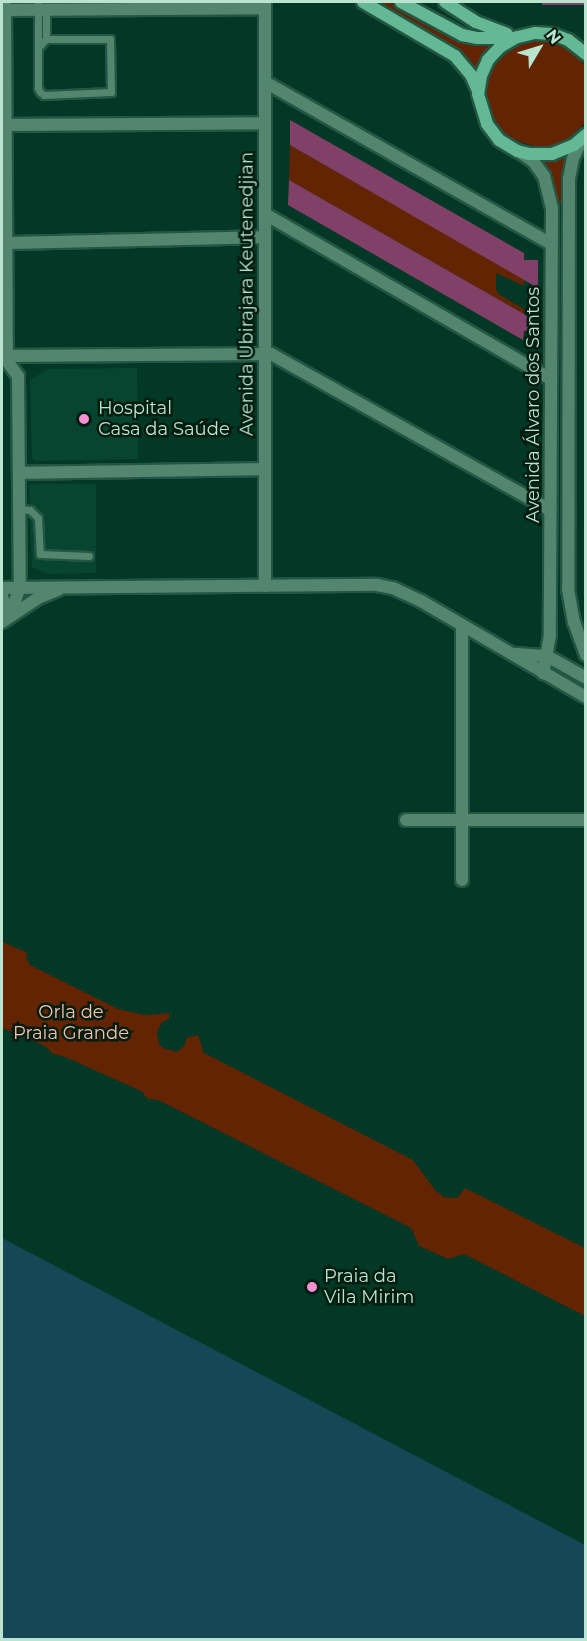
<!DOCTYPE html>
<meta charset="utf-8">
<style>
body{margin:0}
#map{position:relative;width:587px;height:1641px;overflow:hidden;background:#023825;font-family:Montserrat,sans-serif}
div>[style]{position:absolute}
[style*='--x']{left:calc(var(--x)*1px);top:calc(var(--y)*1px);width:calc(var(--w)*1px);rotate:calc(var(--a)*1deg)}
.built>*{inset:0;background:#084531}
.green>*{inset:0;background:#622402}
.water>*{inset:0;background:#154757}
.building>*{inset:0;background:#814068}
.roads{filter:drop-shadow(2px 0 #235744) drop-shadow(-2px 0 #235744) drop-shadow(0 2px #235744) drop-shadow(0 -2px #235744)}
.service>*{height:7px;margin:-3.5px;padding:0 3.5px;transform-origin:3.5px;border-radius:3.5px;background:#54866f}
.minor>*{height:12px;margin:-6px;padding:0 6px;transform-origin:6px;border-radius:6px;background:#54866f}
.tertiary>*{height:12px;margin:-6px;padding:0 6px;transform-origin:6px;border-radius:6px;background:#54866f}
.secondary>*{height:12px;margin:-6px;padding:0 6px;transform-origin:6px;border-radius:6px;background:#64b994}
.dots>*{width:16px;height:16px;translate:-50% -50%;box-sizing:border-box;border:3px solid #011c11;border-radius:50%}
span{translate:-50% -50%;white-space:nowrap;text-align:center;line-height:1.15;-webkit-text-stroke:5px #011c11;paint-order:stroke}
.street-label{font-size:18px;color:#bae4cf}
.poi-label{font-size:18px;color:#bae4cf}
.left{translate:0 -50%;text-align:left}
.park-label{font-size:18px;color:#f8c1aa}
.frame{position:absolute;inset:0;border:3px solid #bae4cf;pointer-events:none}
.north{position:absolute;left:509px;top:18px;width:60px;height:60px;-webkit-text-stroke:4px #011c11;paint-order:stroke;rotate:52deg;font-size:16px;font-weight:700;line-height:24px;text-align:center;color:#bae4cf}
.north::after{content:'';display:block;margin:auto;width:21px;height:27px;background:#bae4cf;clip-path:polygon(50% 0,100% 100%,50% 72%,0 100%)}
</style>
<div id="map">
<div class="built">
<div style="clip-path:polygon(137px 368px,138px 459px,35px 461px,32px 458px,30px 380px,48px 369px)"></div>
<div style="clip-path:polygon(29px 484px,96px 484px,96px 573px,47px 574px,32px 567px)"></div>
</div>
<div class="green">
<div style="clip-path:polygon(375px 2px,389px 2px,458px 40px,490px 44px,491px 47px,475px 69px,454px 48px)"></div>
<div style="clip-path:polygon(542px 39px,565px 46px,585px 65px,586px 122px,568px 139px,553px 146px,537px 147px,514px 140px,501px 131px,488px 110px,486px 86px,494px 63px,505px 51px,518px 43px)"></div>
<div style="clip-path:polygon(290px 145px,524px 279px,524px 286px,496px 273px,496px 290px,500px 295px,524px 309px,524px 314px,289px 180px)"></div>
<div style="clip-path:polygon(562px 157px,565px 160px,564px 204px,557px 204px,555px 187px,542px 164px,544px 161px)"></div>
<div style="clip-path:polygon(3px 942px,28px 953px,26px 958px,30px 965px,118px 1009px,145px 1015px,169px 1013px,169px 1019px,162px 1022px,157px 1032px,159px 1044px,163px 1048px,177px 1052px,185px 1045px,186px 1038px,198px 1035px,204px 1053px,413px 1160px,435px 1190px,444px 1197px,457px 1198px,465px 1188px,585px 1248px,585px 1316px,464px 1254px,448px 1259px,419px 1246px,411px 1228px,158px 1100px,148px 1099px,141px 1091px,65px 1057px,53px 1054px,45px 1046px,2px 1028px)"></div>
</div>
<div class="water">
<div style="clip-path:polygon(2px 1238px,585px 1545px,585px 1639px,2px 1639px)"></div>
</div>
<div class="building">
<div style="clip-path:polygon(542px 2px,586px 2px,586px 5px,542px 5px)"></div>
<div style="clip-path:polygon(290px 120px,524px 253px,524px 260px,538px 260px,538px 288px,290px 145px)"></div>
<div style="clip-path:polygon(289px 180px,524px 314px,537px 324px,537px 330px,524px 331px,523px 340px,288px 205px)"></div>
</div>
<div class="roads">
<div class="service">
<div style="--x:38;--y:2;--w:86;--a:90"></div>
<div style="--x:38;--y:88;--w:4;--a:63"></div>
<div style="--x:40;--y:92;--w:5;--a:37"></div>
<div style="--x:44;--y:95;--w:67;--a:-2.6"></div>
<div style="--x:111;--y:92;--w:53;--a:-91.1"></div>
<div style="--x:110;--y:39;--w:64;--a:180"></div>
<div style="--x:46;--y:39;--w:12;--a:132"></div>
<div style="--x:46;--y:10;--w:29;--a:90"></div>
<div style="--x:19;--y:509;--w:11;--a:5"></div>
<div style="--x:30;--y:510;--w:11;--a:45"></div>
<div style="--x:38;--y:518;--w:36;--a:87"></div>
<div style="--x:40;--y:554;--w:49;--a:2.3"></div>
</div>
<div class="minor">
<div style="--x:5;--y:2;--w:359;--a:89.7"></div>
<div style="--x:7;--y:361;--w:19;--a:54"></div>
<div style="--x:18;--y:376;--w:211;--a:89.5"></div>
<div style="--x:265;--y:2;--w:584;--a:90"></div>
<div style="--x:5;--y:10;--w:260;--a:-0.4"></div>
<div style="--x:265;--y:82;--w:329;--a:29.5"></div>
<div style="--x:5;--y:125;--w:260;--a:-0.4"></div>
<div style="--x:265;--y:214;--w:330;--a:30"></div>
<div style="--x:5;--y:243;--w:260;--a:-1.3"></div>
<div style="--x:7;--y:356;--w:264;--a:-0.4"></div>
<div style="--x:271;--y:354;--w:320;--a:29.2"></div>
<div style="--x:19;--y:473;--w:246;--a:-0.9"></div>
<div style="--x:462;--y:625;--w:255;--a:90"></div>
<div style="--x:406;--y:820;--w:180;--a:0"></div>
</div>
<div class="tertiary">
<div style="--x:582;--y:139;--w:21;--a:115"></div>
<div style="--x:573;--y:158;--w:20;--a:101"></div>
<div style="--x:569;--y:178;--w:411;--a:90.1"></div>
<div style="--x:568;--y:589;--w:34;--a:80"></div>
<div style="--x:574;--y:622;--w:35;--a:70"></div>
<div style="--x:518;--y:151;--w:18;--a:34"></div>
<div style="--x:533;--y:161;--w:19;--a:54"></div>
<div style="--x:544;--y:176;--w:33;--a:76"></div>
<div style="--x:552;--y:208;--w:427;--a:90.3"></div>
<div style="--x:550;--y:635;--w:39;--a:100"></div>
<div style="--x:2;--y:588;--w:375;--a:-0.5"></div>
<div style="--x:377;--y:585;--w:16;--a:11"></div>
<div style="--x:393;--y:588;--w:31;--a:25"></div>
<div style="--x:421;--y:601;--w:191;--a:30.2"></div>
<div style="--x:2;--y:596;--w:19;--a:74"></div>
<div style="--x:6;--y:615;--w:14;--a:-54"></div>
<div style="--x:14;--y:604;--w:18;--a:-71"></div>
<div style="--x:2;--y:622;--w:43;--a:-33.7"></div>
<div style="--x:38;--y:598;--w:22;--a:-22"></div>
<div style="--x:516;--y:654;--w:31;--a:4"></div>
<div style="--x:547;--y:656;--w:45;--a:29.4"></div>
</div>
<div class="secondary">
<div style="--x:363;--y:2;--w:107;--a:30.4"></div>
<div style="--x:455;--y:56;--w:25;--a:50"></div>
<div style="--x:471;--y:75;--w:17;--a:66"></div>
<div style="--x:401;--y:2;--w:69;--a:28.4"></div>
<div style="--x:462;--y:35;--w:16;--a:11"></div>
<div style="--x:478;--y:38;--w:36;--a:0"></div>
<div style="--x:445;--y:2;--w:37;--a:33"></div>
<div style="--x:476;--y:22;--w:33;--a:21"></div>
<div style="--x:586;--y:54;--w:23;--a:-142"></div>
<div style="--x:568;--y:40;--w:17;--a:-159"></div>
<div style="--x:552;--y:34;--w:17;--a:-177"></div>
<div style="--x:535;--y:33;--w:18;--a:167"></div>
<div style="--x:517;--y:37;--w:20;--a:150"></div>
<div style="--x:500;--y:47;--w:18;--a:133"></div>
<div style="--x:488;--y:60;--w:17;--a:114"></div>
<div style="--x:481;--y:76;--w:18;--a:99"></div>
<div style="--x:478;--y:94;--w:31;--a:73"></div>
<div style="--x:487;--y:124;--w:20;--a:53"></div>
<div style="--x:499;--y:140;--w:21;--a:31"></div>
<div style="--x:517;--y:151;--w:12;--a:14"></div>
<div style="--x:529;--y:154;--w:23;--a:0"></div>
<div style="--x:552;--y:154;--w:24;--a:-22"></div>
<div style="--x:574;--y:145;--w:16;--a:-40"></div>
</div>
</div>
<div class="dots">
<div style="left:84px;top:419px;background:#f790ce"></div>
<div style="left:312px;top:1287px;background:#f790ce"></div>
</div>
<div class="street-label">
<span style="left:247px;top:294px;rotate:-90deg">Avenida Ubirajara Keutenedjian</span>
<span style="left:533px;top:405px;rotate:-90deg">Avenida Álvaro dos Santos</span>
</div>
<div class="poi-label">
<span class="left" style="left:98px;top:419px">Hospital<br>Casa da Saúde</span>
<span class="left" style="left:324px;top:1287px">Praia da<br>Vila Mirim</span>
</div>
<div class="park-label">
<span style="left:71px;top:1023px">Orla de<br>Praia Grande</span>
</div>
<div class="frame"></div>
<div class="north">N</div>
</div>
